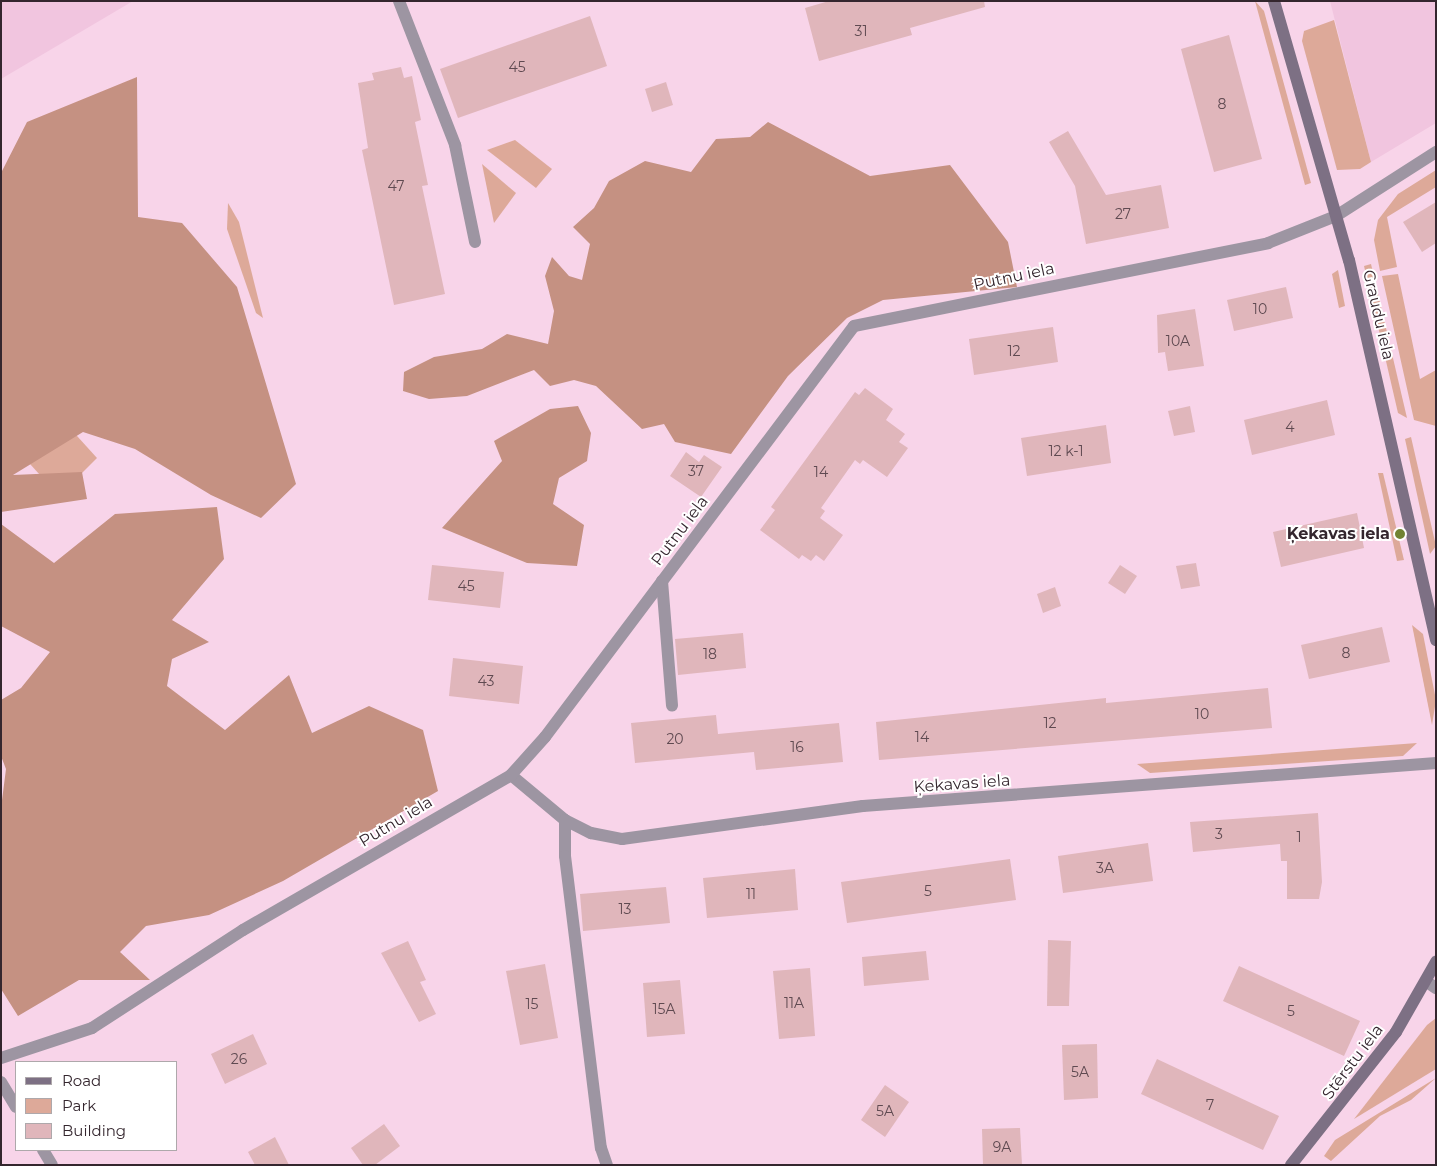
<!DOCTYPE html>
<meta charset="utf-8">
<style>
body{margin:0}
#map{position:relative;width:1437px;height:1166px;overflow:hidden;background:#f8d4e9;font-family:Montserrat,sans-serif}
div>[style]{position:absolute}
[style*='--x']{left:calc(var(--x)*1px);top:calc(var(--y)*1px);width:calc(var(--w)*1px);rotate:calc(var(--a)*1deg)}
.built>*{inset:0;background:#f1c5df}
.green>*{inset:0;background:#dda999}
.forest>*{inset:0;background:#c59182}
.building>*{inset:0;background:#e0b6bb}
.minor>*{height:12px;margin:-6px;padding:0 6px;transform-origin:6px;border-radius:6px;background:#9d95a2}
.secondary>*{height:12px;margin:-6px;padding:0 6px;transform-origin:6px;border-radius:6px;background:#7d7084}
.dots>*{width:14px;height:14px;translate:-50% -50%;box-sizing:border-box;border:2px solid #fff;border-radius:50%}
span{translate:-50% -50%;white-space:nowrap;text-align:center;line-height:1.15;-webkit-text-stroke:4px #fff;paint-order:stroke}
.number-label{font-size:14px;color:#5f4a51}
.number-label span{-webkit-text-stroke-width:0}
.street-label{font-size:16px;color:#34262e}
.poi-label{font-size:16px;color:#34262e;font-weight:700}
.right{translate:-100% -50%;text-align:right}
.frame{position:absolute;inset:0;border:2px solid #34262e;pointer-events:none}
.legend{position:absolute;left:15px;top:1061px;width:162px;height:90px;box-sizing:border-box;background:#fff;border:1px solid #aea8ab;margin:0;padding:6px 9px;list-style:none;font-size:15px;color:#34262e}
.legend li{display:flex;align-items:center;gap:10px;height:25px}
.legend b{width:25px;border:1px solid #aea8ab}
</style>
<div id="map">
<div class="built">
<div style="clip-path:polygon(1px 1px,133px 1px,1px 79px)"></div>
<div style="clip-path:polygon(1330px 1px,1436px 1px,1436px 123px,1371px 162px)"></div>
</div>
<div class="green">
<div style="clip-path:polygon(1255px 1px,1264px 11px,1311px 183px,1305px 185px)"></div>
<div style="clip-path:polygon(1334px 20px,1371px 162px,1360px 169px,1337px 170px,1302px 41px,1304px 31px)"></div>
<div style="clip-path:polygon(515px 140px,552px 169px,536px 188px,487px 150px)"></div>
<div style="clip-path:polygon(482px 164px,516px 193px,494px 223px)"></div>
<div style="clip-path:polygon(1436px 170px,1436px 187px,1387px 217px,1397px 267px,1380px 271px,1374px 240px,1378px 220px,1398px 194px)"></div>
<div style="clip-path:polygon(228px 203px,239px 222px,263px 318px,256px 313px,227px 229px)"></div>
<div style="clip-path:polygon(1371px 264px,1407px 418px,1398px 413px,1364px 266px)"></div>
<div style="clip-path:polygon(1338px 270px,1345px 306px,1339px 308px,1332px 274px)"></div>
<div style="clip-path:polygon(1398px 274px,1420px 379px,1436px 370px,1436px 426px,1414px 420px,1382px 276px)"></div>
<div style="clip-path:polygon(9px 361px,97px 458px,59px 496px,1px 432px,1px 368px)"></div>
<div style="clip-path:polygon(1411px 437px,1436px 546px,1430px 554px,1405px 439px)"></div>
<div style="clip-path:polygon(1378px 473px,1383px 473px,1404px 560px,1397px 561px)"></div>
<div style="clip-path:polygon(1412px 625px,1423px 634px,1436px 700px,1432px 725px)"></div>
<div style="clip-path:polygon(1417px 743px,1403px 756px,1150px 773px,1137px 764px)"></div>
<div style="clip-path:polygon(1436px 1018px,1436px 1069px,1354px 1119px,1427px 1025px)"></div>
<div style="clip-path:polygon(1436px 1078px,1411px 1100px,1380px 1116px,1331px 1161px,1324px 1156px,1335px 1140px)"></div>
</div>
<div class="forest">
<div style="clip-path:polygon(137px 77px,138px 217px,182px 223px,237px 287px,296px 484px,261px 518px,211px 495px,135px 449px,83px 432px,13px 475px,82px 472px,87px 499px,1px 512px,1px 173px,27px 122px)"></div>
<div style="clip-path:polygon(768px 122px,870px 176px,950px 165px,1008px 242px,1017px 287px,883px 300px,847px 318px,788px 376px,731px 454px,675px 442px,664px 424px,642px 429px,596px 386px,574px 380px,550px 386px,534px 370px,467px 396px,429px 399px,403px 391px,404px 372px,434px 357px,482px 349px,507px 334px,548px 344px,554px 311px,545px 276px,552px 257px,569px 276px,582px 280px,590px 244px,573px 227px,594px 208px,609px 181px,645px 161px,691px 172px,716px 139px,750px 137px)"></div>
<div style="clip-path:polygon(578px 406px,591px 433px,587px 461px,559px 478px,553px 504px,584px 525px,577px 566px,527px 563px,442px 528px,502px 461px,494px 441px,550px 409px)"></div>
<div style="clip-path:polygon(217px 507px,224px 559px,172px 620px,209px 642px,172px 659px,167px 686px,225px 730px,289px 675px,312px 733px,369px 706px,423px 730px,438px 791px,283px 881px,209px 915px,146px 926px,120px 952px,150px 980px,79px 980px,18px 1016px,1px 989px,1px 808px,6px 769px,1px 756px,1px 700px,21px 688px,50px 652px,1px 626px,1px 524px,54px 563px,115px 514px)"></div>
</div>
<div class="building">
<div style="clip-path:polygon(829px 1px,984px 1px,985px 7px,910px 28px,912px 35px,819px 61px,805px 8px)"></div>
<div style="clip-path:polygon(590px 16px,607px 66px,458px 118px,440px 69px)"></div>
<div style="clip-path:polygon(1229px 35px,1262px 159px,1214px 172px,1181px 49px)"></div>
<div style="clip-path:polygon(401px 67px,404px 78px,412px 76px,421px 120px,415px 122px,428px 185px,422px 186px,445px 294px,394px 305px,362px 150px,368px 148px,358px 83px,374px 80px,372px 73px)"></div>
<div style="clip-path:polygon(666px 82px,673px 105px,652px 112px,645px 89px)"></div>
<div style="clip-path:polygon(1068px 131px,1106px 195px,1161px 185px,1169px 228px,1086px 244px,1075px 186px,1049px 142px)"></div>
<div style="clip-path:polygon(1436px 202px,1436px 243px,1422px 252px,1403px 222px)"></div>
<div style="clip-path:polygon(1286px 287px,1293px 318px,1234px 331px,1227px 300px)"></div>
<div style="clip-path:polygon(1195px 309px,1204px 366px,1168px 371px,1165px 352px,1158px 353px,1157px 315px)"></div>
<div style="clip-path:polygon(1053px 327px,1058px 362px,974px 375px,969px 339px)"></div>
<div style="clip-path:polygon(865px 388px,893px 409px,886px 420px,905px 434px,899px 442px,908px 448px,887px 477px,863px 460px,860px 464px,855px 460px,821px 508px,825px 511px,820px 518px,843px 535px,824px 561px,816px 555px,811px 561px,802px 555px,799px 559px,760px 530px,775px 510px,771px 507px,855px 392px,859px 395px)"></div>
<div style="clip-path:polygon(1327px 400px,1335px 435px,1252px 455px,1244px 420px)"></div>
<div style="clip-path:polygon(1190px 406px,1195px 432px,1174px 436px,1168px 411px)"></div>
<div style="clip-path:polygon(1106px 425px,1111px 463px,1027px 476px,1021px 438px)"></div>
<div style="clip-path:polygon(686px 452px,699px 462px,704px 455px,722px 467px,701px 497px,670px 476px)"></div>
<div style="clip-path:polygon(1357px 513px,1364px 548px,1281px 567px,1273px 532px)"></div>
<div style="clip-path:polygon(1196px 563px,1200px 586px,1181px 589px,1176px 566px)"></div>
<div style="clip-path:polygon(432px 565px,504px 572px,500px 608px,428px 600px)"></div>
<div style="clip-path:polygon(1120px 565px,1137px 576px,1125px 594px,1108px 583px)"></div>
<div style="clip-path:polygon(1055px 587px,1061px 606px,1043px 613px,1037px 594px)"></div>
<div style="clip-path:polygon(1382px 627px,1390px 662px,1309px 679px,1301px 645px)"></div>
<div style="clip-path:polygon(743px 633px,746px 668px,678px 675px,675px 639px)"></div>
<div style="clip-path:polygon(453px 658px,523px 666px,519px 704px,449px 696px)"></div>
<div style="clip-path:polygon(1268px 688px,1272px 728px,879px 760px,876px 722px,1106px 698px,1106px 703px)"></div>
<div style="clip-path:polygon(716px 715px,718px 734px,839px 723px,843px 762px,756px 770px,754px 752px,635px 763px,631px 723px)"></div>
<div style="clip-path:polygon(1318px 813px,1322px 882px,1319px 899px,1287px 899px,1287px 861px,1281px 861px,1280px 844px,1193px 852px,1190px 822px)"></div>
<div style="clip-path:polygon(1148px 843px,1153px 881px,1063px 893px,1058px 856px)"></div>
<div style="clip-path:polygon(1010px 859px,1016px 900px,847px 923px,841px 882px)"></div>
<div style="clip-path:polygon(795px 869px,798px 910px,707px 918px,703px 878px)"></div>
<div style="clip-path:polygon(666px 887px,670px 923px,583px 931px,580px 894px)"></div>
<div style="clip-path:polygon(1048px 940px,1071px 941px,1069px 1006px,1047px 1006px)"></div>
<div style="clip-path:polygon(408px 941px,426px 980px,420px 982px,436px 1014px,419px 1022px,381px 953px)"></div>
<div style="clip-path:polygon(926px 951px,929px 980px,864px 986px,862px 957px)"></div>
<div style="clip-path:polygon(545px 964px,558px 1038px,520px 1045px,506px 971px)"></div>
<div style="clip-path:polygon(1239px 966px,1360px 1021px,1344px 1056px,1223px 1001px)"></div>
<div style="clip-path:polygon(810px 968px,815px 1036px,779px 1039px,773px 971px)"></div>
<div style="clip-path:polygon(680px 980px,685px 1034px,647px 1037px,643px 983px)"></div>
<div style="clip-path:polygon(253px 1034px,267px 1064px,225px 1084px,211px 1054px)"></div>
<div style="clip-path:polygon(1097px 1044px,1098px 1098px,1064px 1100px,1062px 1045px)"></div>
<div style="clip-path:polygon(1157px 1059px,1279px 1116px,1263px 1150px,1141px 1094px)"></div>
<div style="clip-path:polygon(885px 1085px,909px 1102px,885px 1137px,861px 1120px)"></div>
<div style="clip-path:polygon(384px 1124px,400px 1146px,375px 1165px,363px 1165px,351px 1148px)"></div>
<div style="clip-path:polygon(1020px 1128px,1022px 1165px,983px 1165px,982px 1129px)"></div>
<div style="clip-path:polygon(275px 1137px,289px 1165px,255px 1165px,248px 1152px)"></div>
</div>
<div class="minor">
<div style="--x:399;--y:1;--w:155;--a:68.7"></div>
<div style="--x:455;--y:145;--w:99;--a:78.3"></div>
<div style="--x:662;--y:581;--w:125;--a:85.4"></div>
<div style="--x:511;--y:775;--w:70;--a:39.8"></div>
<div style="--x:565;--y:820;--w:29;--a:27"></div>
<div style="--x:591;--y:833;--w:32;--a:11"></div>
<div style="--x:622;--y:839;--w:243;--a:-7.8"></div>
<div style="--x:863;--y:806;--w:575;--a:-4.29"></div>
<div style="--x:565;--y:820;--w:36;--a:90"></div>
<div style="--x:565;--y:856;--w:294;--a:83"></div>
<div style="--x:601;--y:1148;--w:18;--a:71"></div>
<div style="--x:1427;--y:982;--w:11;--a:34"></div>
<div style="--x:1;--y:1058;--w:96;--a:-18.2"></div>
<div style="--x:92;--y:1028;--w:180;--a:-33"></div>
<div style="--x:243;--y:930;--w:310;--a:-30"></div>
<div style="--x:511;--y:775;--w:51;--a:-48.2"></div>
<div style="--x:545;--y:737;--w:514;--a:-53.06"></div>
<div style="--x:854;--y:326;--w:422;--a:-11.3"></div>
<div style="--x:1268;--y:243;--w:73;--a:-21.7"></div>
<div style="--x:1336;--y:216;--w:119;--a:-32.6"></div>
<div style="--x:1;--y:1082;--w:29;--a:59"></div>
<div style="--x:43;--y:1150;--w:17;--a:59"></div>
</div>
<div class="secondary">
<div style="--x:1274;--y:1;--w:270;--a:73.9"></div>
<div style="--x:1349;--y:260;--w:390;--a:77.1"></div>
<div style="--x:1291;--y:1165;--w:169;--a:-51.7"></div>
<div style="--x:1396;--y:1032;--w:81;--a:-60.3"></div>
</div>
<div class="dots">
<div style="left:1400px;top:534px;background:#718333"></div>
</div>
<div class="number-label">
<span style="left:861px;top:31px">31</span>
<span style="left:517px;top:67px">45</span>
<span style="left:1222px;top:104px">8</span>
<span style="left:396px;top:186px">47</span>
<span style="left:1123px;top:214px">27</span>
<span style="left:1260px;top:309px">10</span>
<span style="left:1178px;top:341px">10A</span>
<span style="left:1014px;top:351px">12</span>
<span style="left:1290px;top:427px">4</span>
<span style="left:1066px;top:451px">12 k-1</span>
<span style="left:696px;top:471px">37</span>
<span style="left:821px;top:472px">14</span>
<span style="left:466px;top:586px">45</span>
<span style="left:1346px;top:653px">8</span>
<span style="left:710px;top:654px">18</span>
<span style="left:486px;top:681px">43</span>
<span style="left:1202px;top:714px">10</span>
<span style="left:1050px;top:723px">12</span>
<span style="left:922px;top:737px">14</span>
<span style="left:675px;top:739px">20</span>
<span style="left:797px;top:747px">16</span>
<span style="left:1219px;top:834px">3</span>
<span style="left:1299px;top:837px">1</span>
<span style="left:1105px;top:868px">3A</span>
<span style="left:928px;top:891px">5</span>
<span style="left:751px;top:894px">11</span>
<span style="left:625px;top:909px">13</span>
<span style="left:794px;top:1003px">11A</span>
<span style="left:532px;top:1004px">15</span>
<span style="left:664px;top:1009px">15A</span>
<span style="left:1291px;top:1011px">5</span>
<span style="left:239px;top:1059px">26</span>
<span style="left:1080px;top:1072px">5A</span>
<span style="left:1210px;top:1105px">7</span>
<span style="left:885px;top:1111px">5A</span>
<span style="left:1002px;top:1147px">9A</span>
</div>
<div class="street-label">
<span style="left:1014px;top:277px;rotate:-12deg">Putnu iela</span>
<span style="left:1378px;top:315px;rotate:77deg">Graudu iela</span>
<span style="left:680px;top:531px;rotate:-53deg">Putnu iela</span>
<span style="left:962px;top:784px;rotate:-4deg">Ķekavas iela</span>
<span style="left:396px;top:822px;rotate:-31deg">Putnu iela</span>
<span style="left:1353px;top:1062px;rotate:-53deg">Stērstu iela</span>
</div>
<div class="poi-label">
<span class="right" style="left:1390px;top:534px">Ķekavas iela</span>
</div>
<div class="frame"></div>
<ul class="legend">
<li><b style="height:6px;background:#7d7084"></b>Road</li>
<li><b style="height:14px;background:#dda999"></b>Park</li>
<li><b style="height:14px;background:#e0b6bb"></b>Building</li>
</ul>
</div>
